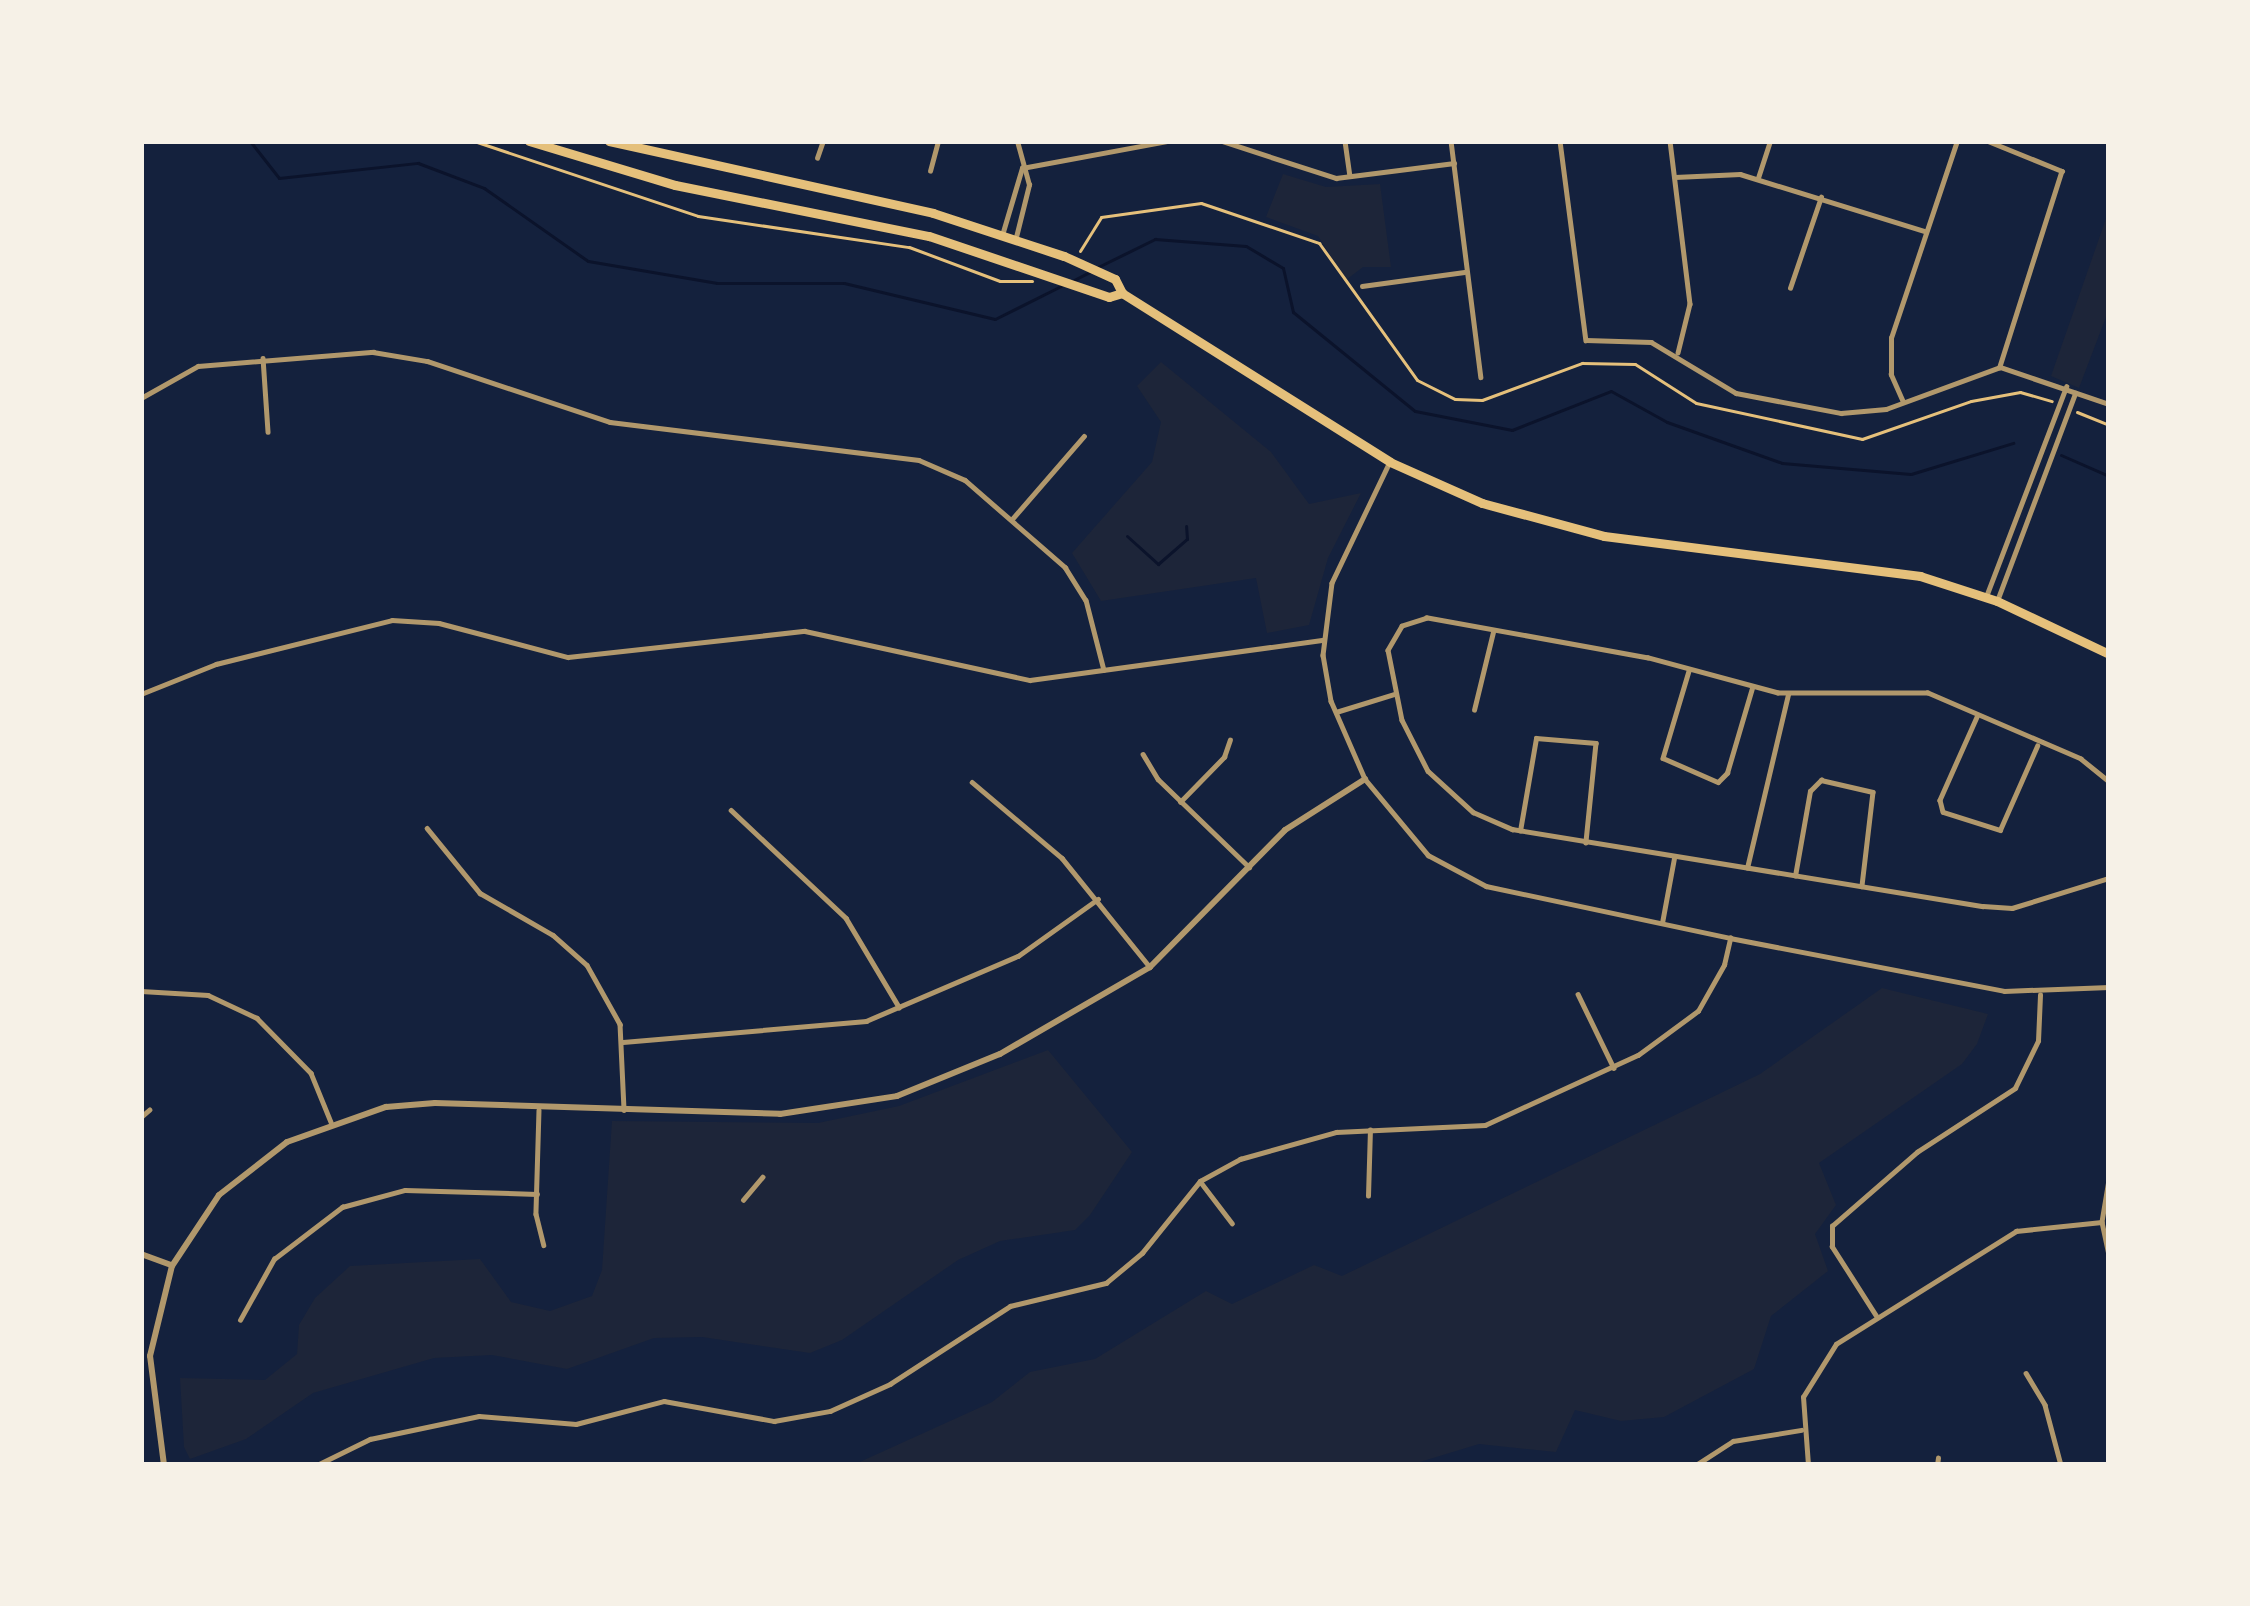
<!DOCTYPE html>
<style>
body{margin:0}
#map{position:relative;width:2250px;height:1606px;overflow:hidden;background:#14213d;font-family:"Times New Roman",serif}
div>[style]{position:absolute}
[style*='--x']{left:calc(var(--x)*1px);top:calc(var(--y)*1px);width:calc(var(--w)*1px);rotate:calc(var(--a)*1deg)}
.green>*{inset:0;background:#1d2539}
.stream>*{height:3px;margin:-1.5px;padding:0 1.5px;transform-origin:1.5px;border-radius:1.5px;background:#0b132b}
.path>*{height:3px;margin:-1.5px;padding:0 1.5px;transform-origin:1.5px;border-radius:1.5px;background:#e5c07b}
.pedestrian>*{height:4.5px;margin:-2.25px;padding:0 2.25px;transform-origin:2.25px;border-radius:2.25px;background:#b1986c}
.minor>*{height:4.5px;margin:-2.25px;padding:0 2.25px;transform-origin:2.25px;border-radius:2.25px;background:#b1986c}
.tertiary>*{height:6px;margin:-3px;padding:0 3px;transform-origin:3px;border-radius:3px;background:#b1986c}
.primary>*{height:9px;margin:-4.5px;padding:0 4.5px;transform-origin:4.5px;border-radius:4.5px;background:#e5c07b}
span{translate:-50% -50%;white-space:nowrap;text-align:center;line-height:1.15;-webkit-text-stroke:9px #f6f1e7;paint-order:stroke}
.frame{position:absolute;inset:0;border:144px solid #f6f1e7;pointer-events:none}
</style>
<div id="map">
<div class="green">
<div style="clip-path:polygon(1283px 174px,1326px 187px,1380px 184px,1391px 267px,1363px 267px,1346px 280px,1318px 236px,1266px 217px)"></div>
<div style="clip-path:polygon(2109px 210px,2109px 309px,2079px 388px,2051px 376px)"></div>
<div style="clip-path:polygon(1161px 362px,1271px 452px,1309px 504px,1361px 493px,1328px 558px,1309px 625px,1267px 633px,1256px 578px,1101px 601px,1072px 553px,1152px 462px,1161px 422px,1137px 386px)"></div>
<div style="clip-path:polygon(1882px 988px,1988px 1014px,1977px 1044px,1962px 1064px,1819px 1163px,1836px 1205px,1815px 1234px,1828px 1271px,1771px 1316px,1754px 1369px,1664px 1417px,1621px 1421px,1575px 1410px,1556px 1452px,1479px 1444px,1410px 1465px,853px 1465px,992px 1402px,1030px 1372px,1095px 1359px,1206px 1291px,1232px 1304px,1314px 1265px,1342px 1276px,1760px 1074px)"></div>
<div style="clip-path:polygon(1048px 1050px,1132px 1152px,1090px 1215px,1075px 1230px,1000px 1241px,958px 1260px,842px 1340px,810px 1353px,702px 1337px,654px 1338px,567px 1369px,492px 1355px,434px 1358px,313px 1393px,246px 1439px,190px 1459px,184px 1447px,180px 1378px,265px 1380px,297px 1354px,299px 1325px,315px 1298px,350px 1266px,480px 1259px,511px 1302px,550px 1311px,592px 1296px,602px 1270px,612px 1121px,818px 1123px,899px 1106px)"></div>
</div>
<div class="stream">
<div style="--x:250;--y:141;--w:47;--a:51.9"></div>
<div style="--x:279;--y:178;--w:140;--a:-6.2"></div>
<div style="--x:418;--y:163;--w:71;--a:20.7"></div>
<div style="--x:484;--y:188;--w:127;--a:35.1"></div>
<div style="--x:588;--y:261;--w:131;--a:9.7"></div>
<div style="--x:717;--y:283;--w:127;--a:0"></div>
<div style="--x:844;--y:283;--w:155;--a:13.4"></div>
<div style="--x:995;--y:319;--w:76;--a:-26.6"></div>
<div style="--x:1098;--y:267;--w:64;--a:-26.2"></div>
<div style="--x:1155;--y:239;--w:91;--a:4.4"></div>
<div style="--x:1246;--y:246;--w:43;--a:30.7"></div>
<div style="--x:1283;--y:268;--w:45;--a:77.2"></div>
<div style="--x:1293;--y:312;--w:157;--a:39.1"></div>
<div style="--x:1415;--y:411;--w:99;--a:11.1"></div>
<div style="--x:1512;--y:430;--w:106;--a:-21.5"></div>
<div style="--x:1611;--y:391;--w:64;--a:29"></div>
<div style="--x:1667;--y:422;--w:122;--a:19.6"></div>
<div style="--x:1782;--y:463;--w:129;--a:4.9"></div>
<div style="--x:1911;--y:474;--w:107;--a:-16.9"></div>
<div style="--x:1072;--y:281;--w:20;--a:-27"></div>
<div style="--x:2061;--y:455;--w:52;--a:23.6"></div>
<div style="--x:1127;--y:536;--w:42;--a:42.1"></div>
<div style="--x:1158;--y:564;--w:38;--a:-41"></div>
<div style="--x:1187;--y:539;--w:13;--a:-94"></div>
</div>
<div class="path">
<div style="--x:474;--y:141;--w:236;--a:18.5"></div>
<div style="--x:698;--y:216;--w:213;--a:8.4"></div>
<div style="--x:909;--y:247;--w:97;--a:20.5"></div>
<div style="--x:1000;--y:281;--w:32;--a:0"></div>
<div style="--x:1080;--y:251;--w:40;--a:-58"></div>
<div style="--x:1101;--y:217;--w:101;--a:-8"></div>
<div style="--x:1201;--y:203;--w:125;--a:18.7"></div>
<div style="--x:1319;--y:243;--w:168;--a:54.4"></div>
<div style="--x:1417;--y:380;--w:42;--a:26.6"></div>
<div style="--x:1455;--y:399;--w:27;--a:2"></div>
<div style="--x:1482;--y:400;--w:107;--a:-20.3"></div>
<div style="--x:1582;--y:363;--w:53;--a:1.1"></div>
<div style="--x:1635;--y:364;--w:72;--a:32.6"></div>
<div style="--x:1696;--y:403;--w:170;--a:12.2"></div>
<div style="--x:1862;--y:439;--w:115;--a:-19.2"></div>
<div style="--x:1971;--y:401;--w:50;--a:-10.4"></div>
<div style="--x:2020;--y:392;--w:33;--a:16"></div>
<div style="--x:2077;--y:412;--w:35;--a:22"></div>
</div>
<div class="pedestrian">
<div style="--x:743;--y:1200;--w:30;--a:-50"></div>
</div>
<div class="minor">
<div style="--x:1222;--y:141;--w:120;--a:18"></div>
<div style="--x:1336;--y:178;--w:119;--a:-7.2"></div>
<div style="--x:1345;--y:141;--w:34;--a:82"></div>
<div style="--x:1451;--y:141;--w:238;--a:82.8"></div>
<div style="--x:1560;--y:141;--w:201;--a:82.6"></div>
<div style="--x:1586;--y:340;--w:65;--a:1.8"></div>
<div style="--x:1651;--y:342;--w:99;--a:31"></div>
<div style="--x:1736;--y:393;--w:107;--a:10.8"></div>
<div style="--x:1841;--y:413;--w:45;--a:-5.1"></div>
<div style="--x:1886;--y:409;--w:121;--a:-20.2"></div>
<div style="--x:2000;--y:367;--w:115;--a:18.7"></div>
<div style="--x:1670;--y:141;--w:164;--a:83"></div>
<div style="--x:1690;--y:304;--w:50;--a:103.8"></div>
<div style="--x:1988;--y:141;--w:80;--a:22.1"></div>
<div style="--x:2062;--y:171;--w:206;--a:107.6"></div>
<div style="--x:817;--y:158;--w:18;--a:-71"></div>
<div style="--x:1022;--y:168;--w:147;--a:-10.5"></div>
<div style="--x:930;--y:171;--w:31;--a:-75"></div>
<div style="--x:1675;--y:177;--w:65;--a:-2.6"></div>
<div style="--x:1740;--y:174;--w:193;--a:17.2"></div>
<div style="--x:1758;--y:178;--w:39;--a:-72"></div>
<div style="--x:1003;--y:232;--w:67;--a:-73.5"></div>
<div style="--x:1016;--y:237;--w:54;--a:-76"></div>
<div style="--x:1029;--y:185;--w:46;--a:-105.3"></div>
<div style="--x:1362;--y:286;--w:103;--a:-7.8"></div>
<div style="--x:1790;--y:288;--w:96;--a:-71.2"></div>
<div style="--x:263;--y:358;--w:74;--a:86.1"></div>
<div style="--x:141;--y:398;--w:65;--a:-29.3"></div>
<div style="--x:198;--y:366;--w:176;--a:-4.6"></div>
<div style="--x:373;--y:352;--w:55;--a:9.5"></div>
<div style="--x:427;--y:361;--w:193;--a:18.4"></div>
<div style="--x:610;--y:422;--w:311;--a:7"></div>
<div style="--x:919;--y:460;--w:50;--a:23.5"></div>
<div style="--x:965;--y:480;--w:133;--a:41"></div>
<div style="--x:1065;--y:567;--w:39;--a:58"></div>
<div style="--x:1086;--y:600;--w:72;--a:75.6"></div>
<div style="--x:1903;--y:402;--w:30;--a:-114"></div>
<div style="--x:1891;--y:375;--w:37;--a:-90"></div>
<div style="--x:1891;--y:338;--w:208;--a:-71.5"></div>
<div style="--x:1390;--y:462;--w:134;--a:115.6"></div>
<div style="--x:1332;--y:583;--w:73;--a:97.1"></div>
<div style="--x:1323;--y:655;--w:47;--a:80.1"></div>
<div style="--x:1331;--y:701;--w:85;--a:66.4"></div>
<div style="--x:1365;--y:779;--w:99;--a:50.3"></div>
<div style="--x:1428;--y:855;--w:66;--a:28.1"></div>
<div style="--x:1486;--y:886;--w:249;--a:12"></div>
<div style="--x:1730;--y:938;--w:279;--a:10.9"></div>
<div style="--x:2004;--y:991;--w:105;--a:-2.2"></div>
<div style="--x:1013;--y:518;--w:108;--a:-49.1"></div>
<div style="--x:1987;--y:594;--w:222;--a:-69.1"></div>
<div style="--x:1997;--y:601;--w:222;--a:-69.4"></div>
<div style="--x:1689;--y:671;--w:91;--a:106.6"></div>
<div style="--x:1663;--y:758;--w:60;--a:23.6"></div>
<div style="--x:1718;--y:782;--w:13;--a:-45"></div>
<div style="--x:1727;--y:773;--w:89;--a:-73.6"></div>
<div style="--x:141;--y:694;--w:81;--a:-21.8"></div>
<div style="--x:216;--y:664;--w:181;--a:-14"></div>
<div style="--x:392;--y:620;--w:47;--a:3.7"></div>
<div style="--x:439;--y:623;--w:133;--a:14.8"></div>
<div style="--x:568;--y:657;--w:238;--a:-6.3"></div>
<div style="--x:805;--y:631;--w:230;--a:12.3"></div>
<div style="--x:1030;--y:680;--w:296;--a:-7.8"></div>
<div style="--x:1474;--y:710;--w:80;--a:-76.3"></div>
<div style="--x:1336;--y:712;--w:61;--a:-17.2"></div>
<div style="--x:1977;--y:717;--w:91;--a:114"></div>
<div style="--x:1940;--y:800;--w:12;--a:76"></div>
<div style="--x:1943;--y:812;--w:60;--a:17.5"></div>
<div style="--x:2000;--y:830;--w:92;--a:-66.2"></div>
<div style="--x:1143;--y:754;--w:29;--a:59"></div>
<div style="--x:1158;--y:779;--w:127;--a:44"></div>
<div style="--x:972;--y:782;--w:118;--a:40.2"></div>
<div style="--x:1062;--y:858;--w:140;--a:51.1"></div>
<div style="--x:2109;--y:782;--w:36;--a:-141"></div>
<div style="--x:2081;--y:759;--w:167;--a:-156.7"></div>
<div style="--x:1928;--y:693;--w:150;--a:180"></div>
<div style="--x:1778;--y:693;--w:135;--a:-164.9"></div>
<div style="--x:1648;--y:658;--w:225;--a:-169.7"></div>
<div style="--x:1427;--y:618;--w:26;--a:162"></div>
<div style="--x:1402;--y:626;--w:28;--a:120"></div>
<div style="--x:1388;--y:650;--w:71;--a:78.7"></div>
<div style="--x:1402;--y:720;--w:57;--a:63"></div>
<div style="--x:1428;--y:771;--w:61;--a:42.3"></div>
<div style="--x:1473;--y:812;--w:43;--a:23.6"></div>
<div style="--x:1512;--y:829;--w:477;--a:9.3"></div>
<div style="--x:1983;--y:906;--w:29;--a:4"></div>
<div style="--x:2012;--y:908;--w:102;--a:-17.2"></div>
<div style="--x:1180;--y:802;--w:63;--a:-45.6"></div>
<div style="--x:1224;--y:757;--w:18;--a:-71"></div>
<div style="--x:731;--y:810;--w:158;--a:43.2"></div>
<div style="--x:846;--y:918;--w:104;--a:59.2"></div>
<div style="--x:427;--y:828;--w:84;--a:50.8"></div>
<div style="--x:480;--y:893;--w:84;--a:29.9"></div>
<div style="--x:553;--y:935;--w:45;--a:41.4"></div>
<div style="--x:587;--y:965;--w:68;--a:60.8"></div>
<div style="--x:620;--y:1024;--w:86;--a:87.3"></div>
<div style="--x:1520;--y:831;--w:94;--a:-80.2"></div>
<div style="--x:1536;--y:738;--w:60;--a:4.8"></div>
<div style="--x:1596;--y:743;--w:100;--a:95.8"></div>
<div style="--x:1747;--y:868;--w:179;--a:-76.7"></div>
<div style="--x:1795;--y:876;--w:86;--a:-80"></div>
<div style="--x:1810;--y:791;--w:16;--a:-45"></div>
<div style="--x:1821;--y:780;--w:53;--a:13"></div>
<div style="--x:1873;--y:792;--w:95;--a:96.7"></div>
<div style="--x:1662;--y:923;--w:66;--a:-79.5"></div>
<div style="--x:141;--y:991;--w:67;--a:3.4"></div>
<div style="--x:208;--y:995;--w:54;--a:25.1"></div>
<div style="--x:257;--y:1018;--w:77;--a:45.5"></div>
<div style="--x:311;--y:1073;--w:53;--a:67.8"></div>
<div style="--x:1578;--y:994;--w:82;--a:64.1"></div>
<div style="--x:623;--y:1042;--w:244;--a:-4.9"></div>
<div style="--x:866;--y:1021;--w:165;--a:-23.2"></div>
<div style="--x:1018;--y:956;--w:98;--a:-35.5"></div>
<div style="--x:539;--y:1110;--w:104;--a:91.7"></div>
<div style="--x:536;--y:1214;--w:32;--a:76"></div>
<div style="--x:141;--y:1117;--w:11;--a:-41"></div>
<div style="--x:2109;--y:1180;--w:43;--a:99.5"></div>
<div style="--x:2102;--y:1222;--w:35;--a:78"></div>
<div style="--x:1200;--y:1181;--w:53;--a:52.7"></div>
<div style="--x:1368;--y:1196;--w:66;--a:-88.3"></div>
<div style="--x:1876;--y:1316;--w:82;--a:-122.5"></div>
<div style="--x:1832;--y:1247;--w:21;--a:-90"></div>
<div style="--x:1832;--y:1226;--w:113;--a:-41"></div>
<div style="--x:1917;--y:1152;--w:117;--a:-33.1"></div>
<div style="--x:2015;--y:1088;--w:52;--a:-63.9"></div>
<div style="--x:2038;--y:1041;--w:46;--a:-87.5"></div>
<div style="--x:240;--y:1320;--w:70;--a:-60.9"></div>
<div style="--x:274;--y:1259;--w:86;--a:-37.4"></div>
<div style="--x:342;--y:1207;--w:65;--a:-15.1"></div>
<div style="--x:405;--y:1190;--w:132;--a:1.7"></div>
<div style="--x:2026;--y:1373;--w:37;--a:59"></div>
<div style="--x:2045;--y:1405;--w:62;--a:75.1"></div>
<div style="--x:1482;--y:1464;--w:88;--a:0.7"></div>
<div style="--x:317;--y:1465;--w:59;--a:-26.1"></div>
<div style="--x:370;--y:1439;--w:111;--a:-11.9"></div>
<div style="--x:479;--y:1416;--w:97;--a:4.7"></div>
<div style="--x:576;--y:1424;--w:91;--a:-14.6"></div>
<div style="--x:664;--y:1401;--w:112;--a:10.3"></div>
<div style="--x:774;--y:1421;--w:57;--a:-10.1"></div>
<div style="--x:830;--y:1411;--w:66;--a:-24.2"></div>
<div style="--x:890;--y:1384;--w:143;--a:-33"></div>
<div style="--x:1010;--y:1306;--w:99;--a:-13.5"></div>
<div style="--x:1106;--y:1283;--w:47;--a:-39.8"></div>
<div style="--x:1142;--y:1253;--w:92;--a:-51.1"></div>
<div style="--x:1200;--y:1181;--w:46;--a:-28.8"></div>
<div style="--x:1240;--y:1159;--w:100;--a:-15.7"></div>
<div style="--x:1336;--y:1132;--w:149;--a:-2.7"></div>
<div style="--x:1485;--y:1125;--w:168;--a:-24.6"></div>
<div style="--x:1638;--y:1055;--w:74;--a:-36.3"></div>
<div style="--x:1698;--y:1011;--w:53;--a:-60.5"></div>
<div style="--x:1724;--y:965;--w:28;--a:-77"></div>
<div style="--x:1696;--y:1465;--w:44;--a:-33"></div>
<div style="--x:1733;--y:1441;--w:69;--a:-9.2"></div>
<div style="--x:1808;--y:1465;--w:68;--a:-94.2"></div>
<div style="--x:1803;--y:1397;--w:62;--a:-58.1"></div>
<div style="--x:1836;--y:1344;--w:213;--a:-32.1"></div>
<div style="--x:2016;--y:1231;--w:86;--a:-6"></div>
<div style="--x:1937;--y:1465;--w:7;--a:-82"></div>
</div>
<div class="tertiary">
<div style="--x:141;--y:1254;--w:32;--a:20"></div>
<div style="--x:164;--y:1465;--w:110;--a:-97.3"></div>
<div style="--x:150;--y:1356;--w:93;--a:-76.3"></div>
<div style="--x:172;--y:1266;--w:85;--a:-56.5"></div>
<div style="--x:219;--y:1195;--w:86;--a:-37.9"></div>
<div style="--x:287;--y:1142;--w:105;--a:-19.5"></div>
<div style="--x:386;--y:1107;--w:49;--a:-4.7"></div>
<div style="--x:435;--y:1103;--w:345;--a:1.8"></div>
<div style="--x:780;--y:1114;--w:118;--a:-8.7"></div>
<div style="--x:897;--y:1096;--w:111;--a:-22.2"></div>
<div style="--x:1000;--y:1054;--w:173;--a:-30.1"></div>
<div style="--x:1150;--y:967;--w:192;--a:-45.4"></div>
<div style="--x:1285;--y:830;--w:95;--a:-32.5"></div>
</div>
<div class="primary">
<div style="--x:529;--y:141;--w:152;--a:16.8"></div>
<div style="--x:675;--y:185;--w:259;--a:11.4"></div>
<div style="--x:929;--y:236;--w:190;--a:18.7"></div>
<div style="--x:1109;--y:297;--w:14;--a:-17"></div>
<div style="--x:609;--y:141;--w:332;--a:12.5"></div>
<div style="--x:933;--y:213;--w:138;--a:18.2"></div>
<div style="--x:1064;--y:256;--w:56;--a:24.3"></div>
<div style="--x:1115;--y:279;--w:16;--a:63"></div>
<div style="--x:1122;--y:293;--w:317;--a:32.2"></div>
<div style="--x:1390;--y:462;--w:101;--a:24"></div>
<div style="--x:1482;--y:503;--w:126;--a:15.1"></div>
<div style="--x:1604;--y:536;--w:319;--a:7.2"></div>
<div style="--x:1920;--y:576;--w:81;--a:18"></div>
<div style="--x:1997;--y:601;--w:124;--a:25.3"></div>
</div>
<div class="frame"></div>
</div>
